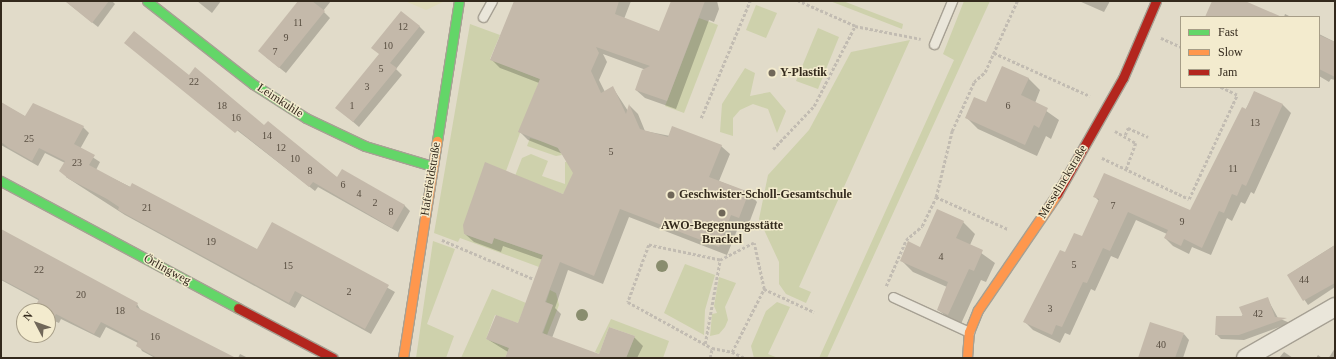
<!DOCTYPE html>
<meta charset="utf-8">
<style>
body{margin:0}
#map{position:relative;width:1336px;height:359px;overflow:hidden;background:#e1dbc9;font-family:"Times New Roman",serif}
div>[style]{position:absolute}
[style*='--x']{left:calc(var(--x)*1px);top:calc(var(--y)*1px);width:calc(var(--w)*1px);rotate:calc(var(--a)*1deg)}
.farmland>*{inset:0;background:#e0dbba}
.green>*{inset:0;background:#ced1ac}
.shadow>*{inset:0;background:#0003}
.building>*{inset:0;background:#c4b9aa}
.path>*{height:2.5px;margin-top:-1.25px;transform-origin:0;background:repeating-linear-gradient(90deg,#c2bcb2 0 3px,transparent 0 5px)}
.roads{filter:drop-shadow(1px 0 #a6a093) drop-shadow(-1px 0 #a6a093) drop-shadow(0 1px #a6a093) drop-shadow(0 -1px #a6a093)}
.lane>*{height:9px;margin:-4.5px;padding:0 4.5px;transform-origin:4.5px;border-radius:4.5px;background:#eae6da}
.street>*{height:18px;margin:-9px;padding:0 9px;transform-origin:9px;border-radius:9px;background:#eae6da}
.fast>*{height:9px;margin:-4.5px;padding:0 4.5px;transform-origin:4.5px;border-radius:4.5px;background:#63d668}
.slow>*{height:9px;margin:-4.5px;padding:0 4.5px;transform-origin:4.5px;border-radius:4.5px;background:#ff974d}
.jam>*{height:9px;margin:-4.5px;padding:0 4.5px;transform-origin:4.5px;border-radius:4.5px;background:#b3261e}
.trees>*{width:12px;height:12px;margin:-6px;border-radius:50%;background:#898d6e}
.dots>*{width:11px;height:11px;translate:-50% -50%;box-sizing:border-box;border:2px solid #f3ebce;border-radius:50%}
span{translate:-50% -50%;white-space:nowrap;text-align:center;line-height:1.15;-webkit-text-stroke:3px #f3ebce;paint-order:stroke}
.number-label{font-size:10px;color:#574d40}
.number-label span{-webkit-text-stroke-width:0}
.poi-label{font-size:12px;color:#33291c;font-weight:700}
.left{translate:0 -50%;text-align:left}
.street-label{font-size:12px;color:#33291c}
.frame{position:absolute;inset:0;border:2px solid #33291c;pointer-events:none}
.legend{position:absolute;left:1180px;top:16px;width:140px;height:72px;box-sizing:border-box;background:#f3ebce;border:1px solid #a69d87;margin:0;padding:5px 7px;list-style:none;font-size:12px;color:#33291c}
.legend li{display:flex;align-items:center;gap:8px;height:20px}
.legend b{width:20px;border:1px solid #a69d87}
.north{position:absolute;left:16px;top:303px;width:40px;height:40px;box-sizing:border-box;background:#f3ebce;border:1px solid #a69d87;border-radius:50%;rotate:311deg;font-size:11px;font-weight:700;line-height:16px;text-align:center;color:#33291c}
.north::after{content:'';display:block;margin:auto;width:14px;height:18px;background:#706759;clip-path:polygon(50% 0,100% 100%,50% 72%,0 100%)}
</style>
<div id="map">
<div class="farmland">
<div style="clip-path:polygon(405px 1px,445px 1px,426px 10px)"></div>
</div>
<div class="green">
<div style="clip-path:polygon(830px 1px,843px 1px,903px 24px,902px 29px)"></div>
<div style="clip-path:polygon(964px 1px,990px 1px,827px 358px,819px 358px,954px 60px,943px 54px)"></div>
<div style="clip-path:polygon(756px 5px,777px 13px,766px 38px,746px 30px)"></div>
<div style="clip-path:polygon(699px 18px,718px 25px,684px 113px,665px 106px)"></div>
<div style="clip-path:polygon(470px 24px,500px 35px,490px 59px,540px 79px,506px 171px,464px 234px,492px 244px,494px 238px,543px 255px,539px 267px,460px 238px,458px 242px,434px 233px)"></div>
<div style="clip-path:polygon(818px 28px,839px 37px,818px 89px,796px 81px)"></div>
<div style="clip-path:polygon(910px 40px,799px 287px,811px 292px,806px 303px,786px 294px,779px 284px,779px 262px,759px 219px,768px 175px,809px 130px,851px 52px)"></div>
<div style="clip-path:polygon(745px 68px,755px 73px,750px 96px,770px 92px,786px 111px,777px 133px,768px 109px,753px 104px,740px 110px,733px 118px,733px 136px,720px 132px,722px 104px)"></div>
<div style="clip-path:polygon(530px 138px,556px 145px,562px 155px,556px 156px,527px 146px)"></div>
<div style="clip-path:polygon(531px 154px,548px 161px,542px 176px,565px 184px,565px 162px,570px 161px,578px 168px,563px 194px,515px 176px,522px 158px)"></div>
<div style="clip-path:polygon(433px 241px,455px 249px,427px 324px,454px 336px,446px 358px,416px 358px)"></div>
<div style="clip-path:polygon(685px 264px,715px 275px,705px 310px,704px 335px,664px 313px)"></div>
<div style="clip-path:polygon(719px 277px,736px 283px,725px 307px,728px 320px,725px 327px,719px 334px,710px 336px,712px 314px,717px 313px,714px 306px)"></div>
<div style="clip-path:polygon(492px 289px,526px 303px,518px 323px,495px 315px,486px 339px,509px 348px,505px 358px,461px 358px)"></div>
<div style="clip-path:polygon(550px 290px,556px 293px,559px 305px,547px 335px,543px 333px,553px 305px,546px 302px)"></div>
<div style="clip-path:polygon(777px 302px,790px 307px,768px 354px,778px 358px,754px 358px,751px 346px,766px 311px)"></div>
<div style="clip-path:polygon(611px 319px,669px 341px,663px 358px,626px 358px,635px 336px,609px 327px,599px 354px,595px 352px)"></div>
</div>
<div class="shadow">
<div style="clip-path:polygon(65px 1px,112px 1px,115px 4px,98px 27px)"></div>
<div style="clip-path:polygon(197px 1px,221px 1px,212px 13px)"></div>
<div style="clip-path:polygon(300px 1px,331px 1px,323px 11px,330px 18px,286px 73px,266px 57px)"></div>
<div style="clip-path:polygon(515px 1px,631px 1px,624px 19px,660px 32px,672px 1px,717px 1px,719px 9px,714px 22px,709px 20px,676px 109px,645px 98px,636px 90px,646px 70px,603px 54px,607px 62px,599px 80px,605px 92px,613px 88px,628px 111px,630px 106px,638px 114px,645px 131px,721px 146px,730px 154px,719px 181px,749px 193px,757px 202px,748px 226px,740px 223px,727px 255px,629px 217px,603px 284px,568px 270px,555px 308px,561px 314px,552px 338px,600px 355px,634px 337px,643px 346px,637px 358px,506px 358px,508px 352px,487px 339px,518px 324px,543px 260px,503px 246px,501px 252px,474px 242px,465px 234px,564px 195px,574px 173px,563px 154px,528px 140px,520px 132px,539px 83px,500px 68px,491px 59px)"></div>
<div style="clip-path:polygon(1079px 1px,1110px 1px,1104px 12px)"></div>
<div style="clip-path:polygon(1285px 14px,1291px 17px,1284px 17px)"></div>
<div style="clip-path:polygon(419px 26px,425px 32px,396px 69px,402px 75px,359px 127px,337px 108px)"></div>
<div style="clip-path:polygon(1319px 34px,1335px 42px,1335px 80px,1331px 79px,1329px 82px,1319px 76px)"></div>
<div style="clip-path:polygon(125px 43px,189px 76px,338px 178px,404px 205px,410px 211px,398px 232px,318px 187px,315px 191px)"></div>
<div style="clip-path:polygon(1028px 78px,1040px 90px,1035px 103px,1059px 120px,1051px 139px,1046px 136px,1037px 156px,978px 129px,966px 117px)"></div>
<div style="clip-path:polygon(1255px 92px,1283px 105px,1291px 113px,1254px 194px,1251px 192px,1245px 204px,1241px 202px,1232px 221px,1227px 218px,1211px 255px,1192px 247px,1189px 254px,1173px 246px,1165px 238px,1167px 234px,1136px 220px,1118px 259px,1111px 256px,1095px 291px,1091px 289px,1070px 335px,1065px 333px,1060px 343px,1033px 330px,1025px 322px,1065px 253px,1082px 238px,1099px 201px,1095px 197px,1191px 211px)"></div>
<div style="clip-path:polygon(1px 103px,26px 117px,83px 127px,89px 133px,80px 149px,100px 162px,96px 170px,258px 250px,272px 223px,395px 292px,371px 334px,302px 296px,295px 308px,125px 215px,66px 177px,65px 163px,45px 153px,38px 166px,1px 145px)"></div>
<div style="clip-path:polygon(963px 222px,975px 234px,970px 245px,995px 263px,986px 282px,981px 280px,960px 326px,938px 310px,947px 287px,913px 272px,901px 260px)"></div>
<div style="clip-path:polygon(1px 230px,137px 304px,141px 311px,234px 358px,155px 358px,142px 351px,138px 343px,106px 327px,100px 338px,61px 319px,59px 323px,48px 318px,48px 311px,36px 309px,40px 301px,1px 280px)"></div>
<div style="clip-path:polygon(1335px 245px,1335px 287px,1308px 305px,1288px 275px)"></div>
<div style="clip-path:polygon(1267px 298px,1278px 318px,1290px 323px,1244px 340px,1221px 339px,1216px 334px)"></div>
<div style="clip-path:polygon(1184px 334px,1189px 340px,1183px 358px,1141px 358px)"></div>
<div style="clip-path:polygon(1335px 348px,1335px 358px,1328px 358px,1330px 356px)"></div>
<div style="clip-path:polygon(1284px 352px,1293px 358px,1279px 358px)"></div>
<div style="clip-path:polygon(240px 354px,248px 358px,238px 358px)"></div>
<div style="clip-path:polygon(1318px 355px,1322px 358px,1316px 358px)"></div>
</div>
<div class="building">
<div style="clip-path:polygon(65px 1px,109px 1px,92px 23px)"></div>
<div style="clip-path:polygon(298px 1px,312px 1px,325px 11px,279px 68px,258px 51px)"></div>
<div style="clip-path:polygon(514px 1px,619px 1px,615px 14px,659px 31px,671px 1px,705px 1px,667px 101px,635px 90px,642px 70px,650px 66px,596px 47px,599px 53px,591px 71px,601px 93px,613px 86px,626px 114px,629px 104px,640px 129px,668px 137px,672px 126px,722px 145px,709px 177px,749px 192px,739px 218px,731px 215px,719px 247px,620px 209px,594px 276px,560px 262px,545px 302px,553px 305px,542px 333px,599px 354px,609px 327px,635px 336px,626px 358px,505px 358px,509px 348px,486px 339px,496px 315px,518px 323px,543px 255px,494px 238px,492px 244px,464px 234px,463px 225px,485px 162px,563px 194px,573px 173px,558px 148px,518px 132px,540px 79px,490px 60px)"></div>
<div style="clip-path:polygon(1212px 1px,1245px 1px,1282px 17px,1205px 17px)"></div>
<div style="clip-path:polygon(401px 11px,420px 26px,390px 63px,397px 68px,353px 122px,335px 108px,379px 54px,371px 48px)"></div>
<div style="clip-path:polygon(134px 31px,189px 75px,195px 67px,264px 125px,268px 121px,337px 177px,342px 169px,405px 205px,392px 228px,313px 182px,309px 187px,238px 130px,235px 133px,124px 43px)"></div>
<div style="clip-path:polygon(1319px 35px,1335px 42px,1335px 77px,1319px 69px)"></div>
<div style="clip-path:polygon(1002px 66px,1029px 78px,1021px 95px,1048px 108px,1039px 128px,1034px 125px,1025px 145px,965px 118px,974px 97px,986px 102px)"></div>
<div style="clip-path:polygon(1254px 91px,1283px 104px,1246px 186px,1242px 184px,1237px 196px,1232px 194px,1224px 213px,1219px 211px,1202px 248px,1184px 239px,1181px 246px,1164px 238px,1168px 230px,1128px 212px,1110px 251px,1103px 248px,1087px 283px,1083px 282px,1062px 327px,1056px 325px,1052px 335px,1023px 322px,1060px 250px,1065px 252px,1074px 233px,1082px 236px,1099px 199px,1093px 197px,1104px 173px,1190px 210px,1242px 107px,1246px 109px)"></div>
<div style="clip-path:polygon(1px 102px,25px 116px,33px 103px,84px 126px,74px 144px,95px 155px,89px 165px,130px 187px,132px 183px,257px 249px,272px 222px,389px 285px,365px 329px,295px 291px,289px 303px,118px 210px,119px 207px,107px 199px,69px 179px,59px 171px,65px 161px,39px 148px,32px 161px,9px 148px,1px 142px)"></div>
<div style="clip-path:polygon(937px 209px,964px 221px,956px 238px,983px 250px,974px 271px,969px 269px,948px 315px,937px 310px,948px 282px,900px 261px,908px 241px,920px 247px)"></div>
<div style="clip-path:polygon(1px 229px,138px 303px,136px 307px,236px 358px,157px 358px,136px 346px,138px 341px,101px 322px,94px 334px,56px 314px,53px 319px,48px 316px,48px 311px,38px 311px,34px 309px,39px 299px,1px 279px)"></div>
<div style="clip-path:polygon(1335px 245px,1335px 283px,1303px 301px,1287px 275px)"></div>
<div style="clip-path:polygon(1268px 297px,1275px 317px,1287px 318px,1239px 335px,1215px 335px,1216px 316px,1243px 316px,1239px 307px)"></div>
<div style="clip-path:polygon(1150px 322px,1184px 333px,1175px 358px,1138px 358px)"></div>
</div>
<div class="path">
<div style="--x:855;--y:26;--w:67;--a:11.1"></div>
<div style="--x:1161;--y:38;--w:22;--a:24"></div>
<div style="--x:994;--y:53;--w:105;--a:24.1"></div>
<div style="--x:701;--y:118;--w:127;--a:-67.3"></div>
<div style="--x:1115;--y:131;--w:24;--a:30"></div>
<div style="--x:1136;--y:143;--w:29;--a:110"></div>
<div style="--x:1125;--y:135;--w:8;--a:-67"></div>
<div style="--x:1128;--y:128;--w:22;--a:24"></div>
<div style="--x:773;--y:149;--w:59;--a:-46.4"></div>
<div style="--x:814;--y:106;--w:90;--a:-62.9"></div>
<div style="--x:855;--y:26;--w:62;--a:-156.3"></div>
<div style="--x:1102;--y:158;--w:96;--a:25.2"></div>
<div style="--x:1189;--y:199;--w:115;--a:-65.2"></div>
<div style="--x:1237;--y:95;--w:19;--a:-155"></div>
<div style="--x:936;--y:197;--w:68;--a:-76.4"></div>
<div style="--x:952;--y:131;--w:54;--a:-65.8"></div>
<div style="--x:974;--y:82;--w:15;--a:-42"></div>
<div style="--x:985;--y:72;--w:78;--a:-65.7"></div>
<div style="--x:442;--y:240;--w:100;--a:23"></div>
<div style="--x:886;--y:286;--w:50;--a:-66.5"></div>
<div style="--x:906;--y:240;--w:21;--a:-41"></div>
<div style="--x:922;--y:226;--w:32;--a:-64"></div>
<div style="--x:936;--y:197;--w:79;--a:24"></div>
<div style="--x:764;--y:289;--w:55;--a:24.7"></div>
<div style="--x:705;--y:344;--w:85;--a:-79.9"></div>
<div style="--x:732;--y:352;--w:14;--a:25"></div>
<div style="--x:710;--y:358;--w:10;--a:-79"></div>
<div style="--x:712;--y:348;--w:20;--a:11"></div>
<div style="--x:732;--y:352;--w:71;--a:-63.1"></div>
<div style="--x:764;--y:289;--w:47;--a:-102.3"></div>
<div style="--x:754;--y:243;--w:38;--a:153"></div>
<div style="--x:720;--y:260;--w:73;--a:-168.1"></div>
<div style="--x:649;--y:245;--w:61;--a:110.2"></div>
<div style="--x:628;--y:302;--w:96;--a:28.7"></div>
</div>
<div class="roads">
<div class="lane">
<div style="--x:483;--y:17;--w:18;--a:-61"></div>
<div style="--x:934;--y:44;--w:47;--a:-67.3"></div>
<div style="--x:893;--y:297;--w:84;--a:24.7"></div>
</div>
<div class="street">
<div style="--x:1246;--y:358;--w:103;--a:-29.8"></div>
</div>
<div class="fast">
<div style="--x:147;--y:1;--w:135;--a:38.1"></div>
<div style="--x:253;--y:84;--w:63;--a:32.7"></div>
<div style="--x:306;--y:118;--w:65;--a:25.4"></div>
<div style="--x:365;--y:146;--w:70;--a:16.6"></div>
<div style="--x:437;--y:141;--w:142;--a:-81.1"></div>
<div style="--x:1;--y:181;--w:269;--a:28.2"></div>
</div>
<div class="slow">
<div style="--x:403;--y:358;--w:220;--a:-81.1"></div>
<div style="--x:967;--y:358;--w:26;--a:-86"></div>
<div style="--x:969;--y:332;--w:24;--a:-68"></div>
<div style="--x:978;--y:310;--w:140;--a:-55.7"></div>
</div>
<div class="jam">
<div style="--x:1057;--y:194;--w:133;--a:-60.4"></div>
<div style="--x:1123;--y:78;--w:84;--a:-66.8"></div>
<div style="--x:238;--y:308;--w:107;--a:27.8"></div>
</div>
</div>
<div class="trees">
<div style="left:662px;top:266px"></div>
<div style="left:582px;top:315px"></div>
</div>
<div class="dots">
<div style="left:772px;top:73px;background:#706759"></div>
<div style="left:671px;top:195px;background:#706759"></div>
<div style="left:722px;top:213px;background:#706759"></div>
</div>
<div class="number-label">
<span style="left:298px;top:23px">11</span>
<span style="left:403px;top:27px">12</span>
<span style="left:286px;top:38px">9</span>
<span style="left:388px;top:46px">10</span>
<span style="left:275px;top:52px">7</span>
<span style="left:381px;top:69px">5</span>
<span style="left:194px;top:82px">22</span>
<span style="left:367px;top:87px">3</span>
<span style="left:222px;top:106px">18</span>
<span style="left:352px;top:106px">1</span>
<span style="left:1008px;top:106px">6</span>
<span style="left:236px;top:118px">16</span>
<span style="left:1255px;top:123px">13</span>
<span style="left:267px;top:136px">14</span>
<span style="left:29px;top:139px">25</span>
<span style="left:281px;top:148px">12</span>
<span style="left:611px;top:152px">5</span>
<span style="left:295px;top:159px">10</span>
<span style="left:77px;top:163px">23</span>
<span style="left:1233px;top:169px">11</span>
<span style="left:310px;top:171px">8</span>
<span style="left:343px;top:185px">6</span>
<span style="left:359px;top:194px">4</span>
<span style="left:375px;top:203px">2</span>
<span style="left:1113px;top:206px">7</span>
<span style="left:147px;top:208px">21</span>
<span style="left:391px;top:212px">8</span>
<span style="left:1182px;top:222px">9</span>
<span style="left:211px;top:242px">19</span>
<span style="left:941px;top:257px">4</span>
<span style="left:1074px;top:265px">5</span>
<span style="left:288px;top:266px">15</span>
<span style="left:39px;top:270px">22</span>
<span style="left:1304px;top:280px">44</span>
<span style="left:349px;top:292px">2</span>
<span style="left:81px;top:295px">20</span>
<span style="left:1050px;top:309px">3</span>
<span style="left:120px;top:311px">18</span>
<span style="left:1258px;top:314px">42</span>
<span style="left:155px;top:337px">16</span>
<span style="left:1161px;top:345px">40</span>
</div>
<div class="poi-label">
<span class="left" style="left:780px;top:73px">Y-Plastik</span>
<span class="left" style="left:679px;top:195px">Geschwister-Scholl-Gesamtschule</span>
<span style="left:722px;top:233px">AWO-Begegnungsstätte<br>Brackel</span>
</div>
<div class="street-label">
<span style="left:280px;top:101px;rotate:33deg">Leimkuhle</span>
<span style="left:431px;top:179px;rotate:-81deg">Haferfeldstraße</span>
<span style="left:1063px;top:182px;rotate:-59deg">Messelinckstraße</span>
<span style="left:167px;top:270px;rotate:28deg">Örlingweg</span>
</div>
<div class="frame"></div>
<ul class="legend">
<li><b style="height:5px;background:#63d668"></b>Fast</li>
<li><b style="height:5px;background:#ff974d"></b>Slow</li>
<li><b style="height:5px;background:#b3261e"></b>Jam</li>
</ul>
<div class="north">N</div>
</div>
